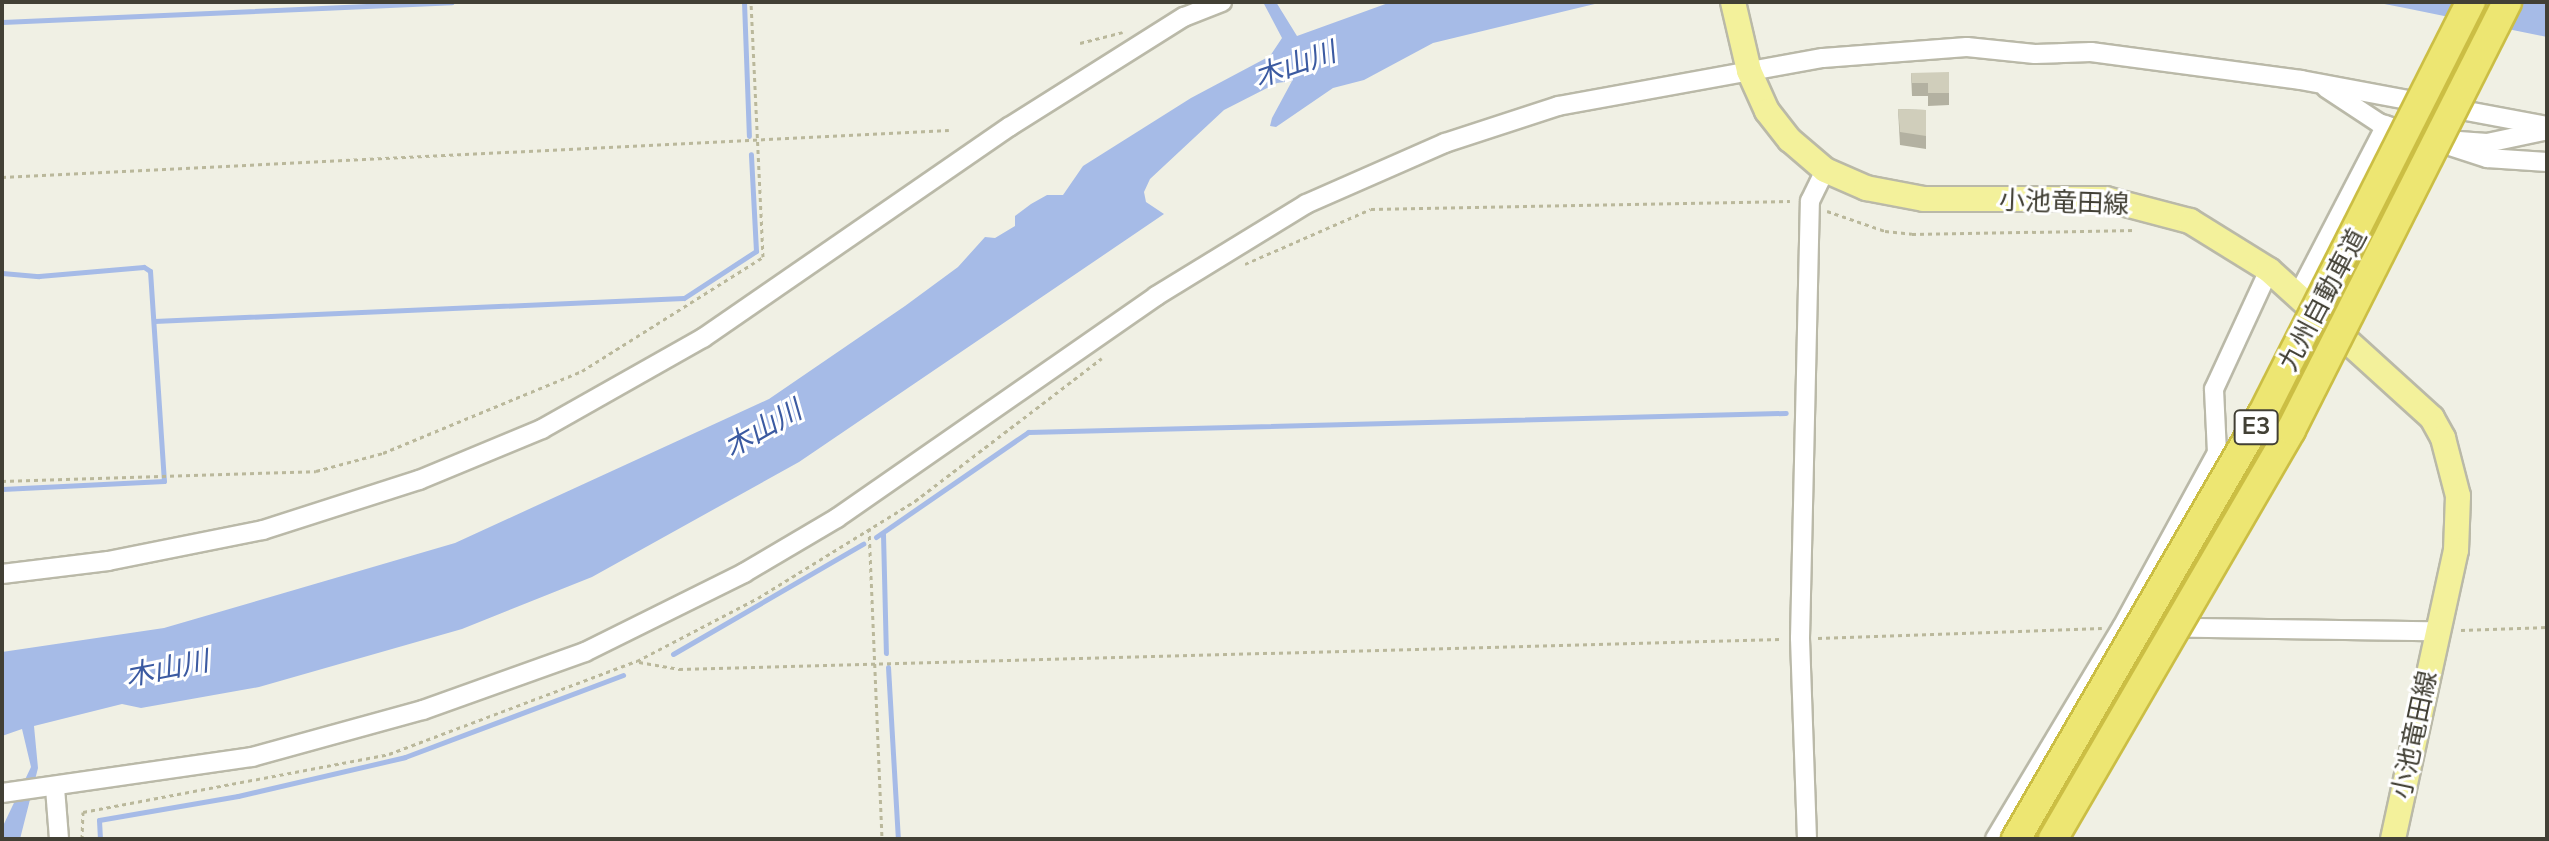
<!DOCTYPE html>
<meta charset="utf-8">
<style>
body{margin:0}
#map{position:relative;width:2549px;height:841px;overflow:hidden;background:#f0f0e4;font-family:"Nunito Sans","Noto Sans JP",sans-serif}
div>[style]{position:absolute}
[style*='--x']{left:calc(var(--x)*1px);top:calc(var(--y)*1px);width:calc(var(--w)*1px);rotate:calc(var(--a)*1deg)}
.water>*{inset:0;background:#a6bbe7}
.stream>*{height:5px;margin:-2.5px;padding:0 2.5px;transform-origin:2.5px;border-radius:2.5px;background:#a6bbe7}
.path>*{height:3px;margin-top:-1.5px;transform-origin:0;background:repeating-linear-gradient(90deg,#bab89b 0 4px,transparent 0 8px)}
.roads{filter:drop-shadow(2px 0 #bab9a8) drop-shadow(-2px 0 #bab9a8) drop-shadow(0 2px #bab9a8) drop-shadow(0 -2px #bab9a8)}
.minor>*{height:18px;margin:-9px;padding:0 9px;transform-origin:9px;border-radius:9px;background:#fff}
.major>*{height:24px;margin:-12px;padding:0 12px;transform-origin:12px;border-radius:12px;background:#f3f19b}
.bridges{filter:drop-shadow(2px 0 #cbbe44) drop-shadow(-2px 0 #cbbe44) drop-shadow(0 2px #cbbe44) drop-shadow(0 -2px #cbbe44)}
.highway-bridge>*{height:28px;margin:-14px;padding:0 14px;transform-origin:14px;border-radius:14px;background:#ede672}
.wall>*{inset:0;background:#b3b1a1}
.building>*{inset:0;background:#d0cebb}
span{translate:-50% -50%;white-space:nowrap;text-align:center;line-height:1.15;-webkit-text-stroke:6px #fff;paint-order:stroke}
.shield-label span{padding:2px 6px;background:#fff;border:2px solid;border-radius:6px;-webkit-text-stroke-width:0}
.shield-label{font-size:24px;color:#424035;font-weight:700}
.street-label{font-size:26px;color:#424035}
.water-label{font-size:28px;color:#3b5aa1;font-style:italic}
.frame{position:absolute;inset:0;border:4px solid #424035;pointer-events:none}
</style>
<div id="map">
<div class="water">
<div style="clip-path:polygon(1263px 2px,1276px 2px,1297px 36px,1391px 2px,1603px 2px,1433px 43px,1364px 80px,1333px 88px,1276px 127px,1270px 126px,1272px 118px,1292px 81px,1277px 83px,1224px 110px,1150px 179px,1144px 192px,1146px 202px,1164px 214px,799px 462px,592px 577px,462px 629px,259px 687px,141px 708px,122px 704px,34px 726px,38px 768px,20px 839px,2px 839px,2px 828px,31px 767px,22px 729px,2px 736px,2px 652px,164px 628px,455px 543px,769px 399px,905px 306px,958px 267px,985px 237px,995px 238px,1015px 226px,1015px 216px,1031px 204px,1047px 195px,1063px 195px,1083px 166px,1191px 98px,1270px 56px,1282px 38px)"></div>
<div style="clip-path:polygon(2374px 2px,2547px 2px,2547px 37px,2405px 8px)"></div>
</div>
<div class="stream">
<div style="--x:744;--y:2;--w:134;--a:87.9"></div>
<div style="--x:2;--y:22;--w:450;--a:-2.5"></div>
<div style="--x:2;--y:273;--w:37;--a:5"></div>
<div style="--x:39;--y:276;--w:105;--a:-4.9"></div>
<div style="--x:144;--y:267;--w:7;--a:34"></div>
<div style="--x:150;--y:271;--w:210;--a:86.2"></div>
<div style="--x:164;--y:481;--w:162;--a:177.2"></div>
<div style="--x:154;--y:321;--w:530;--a:-2.48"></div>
<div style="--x:684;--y:298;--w:86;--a:-33.1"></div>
<div style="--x:756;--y:251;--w:97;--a:-93"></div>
<div style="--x:883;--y:534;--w:119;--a:88.6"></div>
<div style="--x:876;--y:537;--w:185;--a:-34.6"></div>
<div style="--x:1028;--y:432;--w:758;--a:-1.44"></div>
<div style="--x:673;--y:654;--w:220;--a:-30.1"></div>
<div style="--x:888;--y:667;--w:172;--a:86.7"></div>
<div style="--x:100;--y:839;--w:19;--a:-93"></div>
<div style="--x:99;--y:820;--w:141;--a:-9.8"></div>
<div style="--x:238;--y:796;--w:171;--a:-13.1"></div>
<div style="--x:405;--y:757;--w:233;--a:-20.6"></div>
</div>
<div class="path">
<div style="--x:1080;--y:43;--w:44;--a:-14.3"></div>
<div style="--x:2;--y:177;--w:948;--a:-2.84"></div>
<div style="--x:1827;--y:211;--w:61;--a:19"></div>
<div style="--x:1885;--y:231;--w:27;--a:6"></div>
<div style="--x:1912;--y:234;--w:223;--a:-1"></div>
<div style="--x:1245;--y:264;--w:137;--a:-23.6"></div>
<div style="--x:1371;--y:209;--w:419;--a:-1.1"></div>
<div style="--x:2;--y:481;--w:314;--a:-1.8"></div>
<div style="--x:316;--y:471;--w:69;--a:-15"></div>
<div style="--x:383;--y:453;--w:215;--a:-22.4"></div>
<div style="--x:582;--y:371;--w:214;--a:-32.2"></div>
<div style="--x:763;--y:257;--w:255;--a:-92.7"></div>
<div style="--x:869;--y:528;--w:311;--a:87.6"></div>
<div style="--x:2461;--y:630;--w:86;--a:-2"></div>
<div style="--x:1818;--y:638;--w:284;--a:-2"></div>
<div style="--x:639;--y:662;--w:41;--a:9.9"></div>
<div style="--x:679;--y:669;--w:1103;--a:-1.56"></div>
<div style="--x:82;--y:839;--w:27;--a:-88"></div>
<div style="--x:83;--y:812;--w:311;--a:-10.7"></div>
<div style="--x:389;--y:754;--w:265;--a:-20.6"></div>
<div style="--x:637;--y:661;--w:136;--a:-27.5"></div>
<div style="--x:758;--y:598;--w:185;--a:-31.7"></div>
<div style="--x:915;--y:501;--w:235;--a:-37.4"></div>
</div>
<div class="roads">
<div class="minor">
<div style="--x:2326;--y:88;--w:64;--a:33.4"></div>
<div style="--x:2379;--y:123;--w:114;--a:18"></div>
<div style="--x:2487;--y:158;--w:60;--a:3.8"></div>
<div style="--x:2459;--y:141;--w:28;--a:4"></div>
<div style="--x:2487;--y:143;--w:58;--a:-11.9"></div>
<div style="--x:2298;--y:295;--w:191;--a:-62.6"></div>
<div style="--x:2;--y:574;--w:107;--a:-7"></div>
<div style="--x:108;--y:561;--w:158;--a:-11.3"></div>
<div style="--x:263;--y:530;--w:164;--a:-17.8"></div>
<div style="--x:419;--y:480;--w:133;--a:-22.5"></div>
<div style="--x:542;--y:429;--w:185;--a:-29.5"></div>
<div style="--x:703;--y:338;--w:372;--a:-34.6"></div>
<div style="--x:1009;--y:127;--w:207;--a:-32.2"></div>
<div style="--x:1184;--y:17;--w:41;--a:-21.5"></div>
<div style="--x:2133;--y:627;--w:305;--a:0.8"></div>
<div style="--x:55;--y:788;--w:51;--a:85.5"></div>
<div style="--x:2;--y:793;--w:253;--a:-8.2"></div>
<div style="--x:252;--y:757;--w:177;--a:-15.4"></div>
<div style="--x:423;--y:710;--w:172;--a:-19.7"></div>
<div style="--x:585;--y:652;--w:178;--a:-26.4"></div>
<div style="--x:744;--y:573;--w:108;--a:-30.6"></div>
<div style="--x:837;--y:518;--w:389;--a:-34.8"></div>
<div style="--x:1156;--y:296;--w:176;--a:-31.5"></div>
<div style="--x:1306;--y:204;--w:152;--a:-23.7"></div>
<div style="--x:1445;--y:143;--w:119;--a:-18.1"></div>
<div style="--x:1558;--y:106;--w:269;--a:-10.3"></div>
<div style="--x:1823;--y:58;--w:144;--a:-4.4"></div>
<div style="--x:1967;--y:47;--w:68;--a:5.9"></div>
<div style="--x:2035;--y:54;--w:56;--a:-2"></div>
<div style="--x:2091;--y:52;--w:212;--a:7.6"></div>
<div style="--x:2301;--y:80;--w:250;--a:10.6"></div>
<div style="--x:1807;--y:839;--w:201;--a:-92"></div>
<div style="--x:1800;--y:638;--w:437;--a:-88.7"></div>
<div style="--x:1810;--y:201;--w:34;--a:-64"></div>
<div style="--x:1995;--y:839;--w:247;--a:-59.1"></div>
<div style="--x:2122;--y:627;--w:198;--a:-61.4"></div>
<div style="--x:2217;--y:453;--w:64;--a:-92.7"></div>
<div style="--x:2214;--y:389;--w:131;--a:-65.2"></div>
</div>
<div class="major">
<div style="--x:1733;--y:2;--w:71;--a:76.9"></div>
<div style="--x:1749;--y:71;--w:44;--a:65.8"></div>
<div style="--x:1767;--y:111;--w:37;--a:52"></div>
<div style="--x:1790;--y:140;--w:46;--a:40.6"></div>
<div style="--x:1825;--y:170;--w:45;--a:23.7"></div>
<div style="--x:1866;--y:188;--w:59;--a:10.7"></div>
<div style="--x:1924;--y:199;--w:182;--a:0"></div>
<div style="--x:2106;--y:199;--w:87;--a:14.7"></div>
<div style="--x:2190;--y:221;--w:93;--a:31.8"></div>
<div style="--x:2269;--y:270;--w:220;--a:42.2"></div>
<div style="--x:2432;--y:418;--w:23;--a:61"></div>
<div style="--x:2443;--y:438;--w:60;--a:75.5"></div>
<div style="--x:2458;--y:496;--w:54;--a:92.1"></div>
<div style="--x:2456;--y:550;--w:296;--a:102.3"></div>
</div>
</div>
<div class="bridges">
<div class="highway-bridge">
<div style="--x:2016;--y:839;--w:490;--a:-59.9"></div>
<div style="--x:2262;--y:415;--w:463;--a:-63.2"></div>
<div style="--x:2053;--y:839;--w:473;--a:-59.8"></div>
<div style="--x:2291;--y:430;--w:479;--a:-63.2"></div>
</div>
</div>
<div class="wall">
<div style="clip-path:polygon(1911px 73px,1949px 93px,1949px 105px,1928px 106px,1928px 96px,1912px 96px)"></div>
<div style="clip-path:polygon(1898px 109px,1926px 110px,1926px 149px,1900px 145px)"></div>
</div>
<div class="building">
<div style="clip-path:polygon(1949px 72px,1949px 93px,1928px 93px,1928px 83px,1912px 83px,1911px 73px)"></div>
<div style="clip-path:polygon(1898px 109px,1926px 110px,1926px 136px,1900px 132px)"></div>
</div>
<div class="shield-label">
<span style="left:2256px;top:427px">E3</span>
</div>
<div class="street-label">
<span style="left:2064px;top:203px;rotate:2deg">小池竜田線</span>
<span style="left:2323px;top:300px;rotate:-62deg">九州自動車道</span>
<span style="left:2415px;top:735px;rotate:-78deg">小池竜田線</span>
</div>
<div class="water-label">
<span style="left:1295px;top:65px;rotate:-19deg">木山川</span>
<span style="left:763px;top:429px;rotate:-30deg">木山川</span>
<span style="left:167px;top:669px;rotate:-11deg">木山川</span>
</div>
<div class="frame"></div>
</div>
